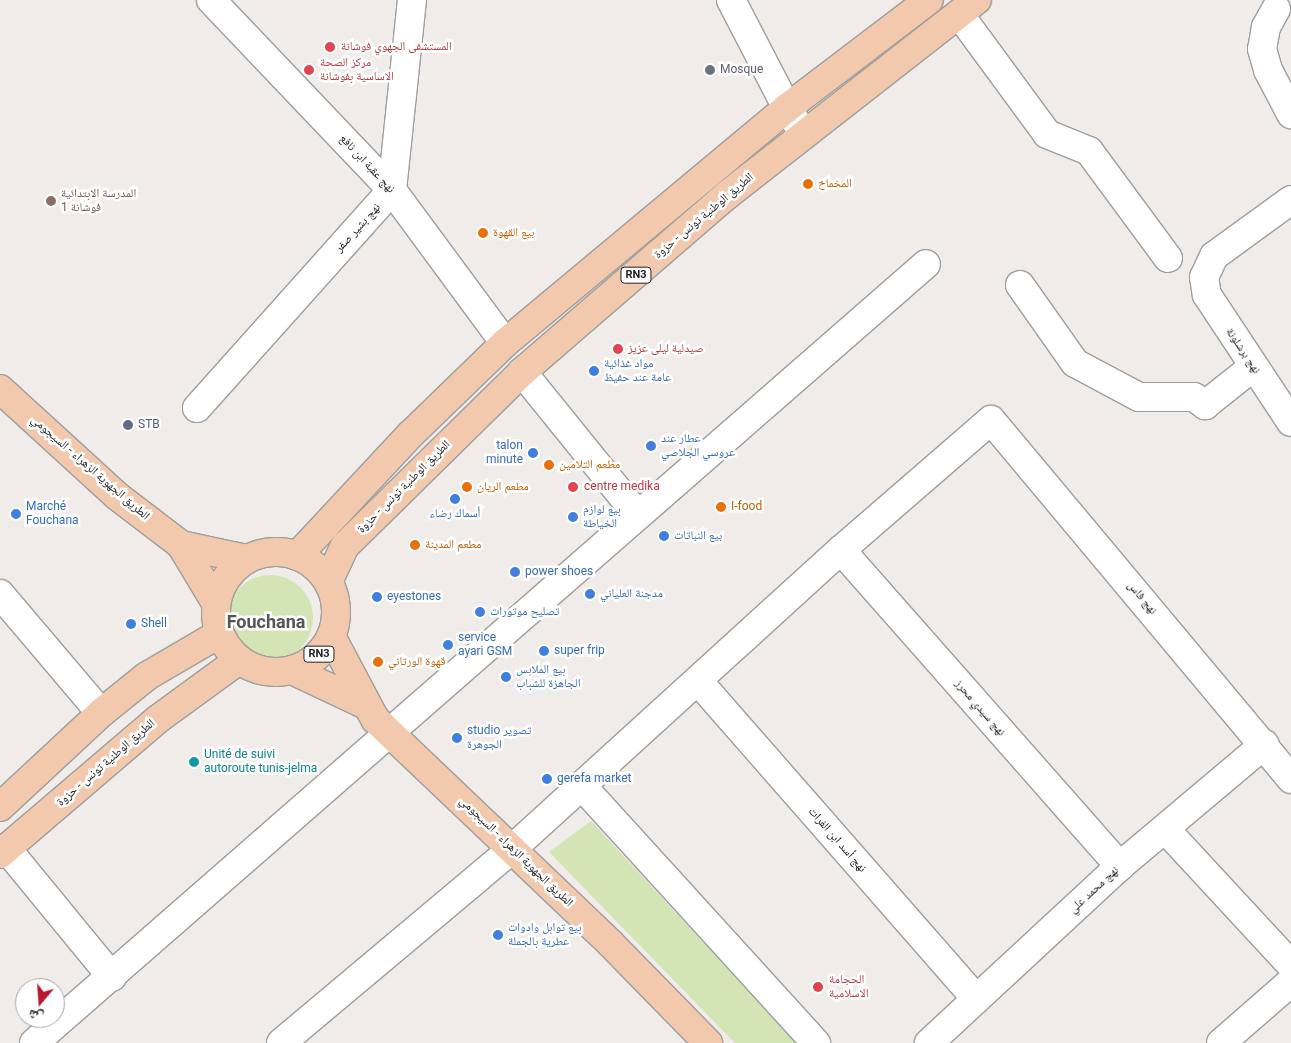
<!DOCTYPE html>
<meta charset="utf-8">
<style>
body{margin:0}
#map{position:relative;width:1291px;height:1043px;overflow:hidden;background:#f0ece9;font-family:Roboto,"Noto Naskh Arabic",sans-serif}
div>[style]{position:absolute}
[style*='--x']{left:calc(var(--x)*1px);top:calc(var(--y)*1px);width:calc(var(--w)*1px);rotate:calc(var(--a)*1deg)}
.grass>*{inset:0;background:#d3e4b5}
.round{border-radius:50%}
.roads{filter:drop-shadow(1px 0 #9e9e9e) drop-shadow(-1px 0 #9e9e9e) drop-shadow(0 1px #9e9e9e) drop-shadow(0 -1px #9e9e9e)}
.minor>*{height:28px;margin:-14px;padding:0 14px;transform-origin:14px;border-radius:14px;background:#fff}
.major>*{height:28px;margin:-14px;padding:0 14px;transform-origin:14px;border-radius:14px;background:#f2c9ac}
.major>.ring{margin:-14px;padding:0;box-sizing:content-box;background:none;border:28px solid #f2c9ac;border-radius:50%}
.dots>*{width:14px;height:14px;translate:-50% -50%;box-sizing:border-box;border:2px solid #fff;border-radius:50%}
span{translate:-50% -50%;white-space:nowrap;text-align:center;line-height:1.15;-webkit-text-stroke:5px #fff;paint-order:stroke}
.shield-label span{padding:1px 4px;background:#fff;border:1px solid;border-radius:4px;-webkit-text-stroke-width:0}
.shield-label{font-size:11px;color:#212121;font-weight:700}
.health-label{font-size:12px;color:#be3a42}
.left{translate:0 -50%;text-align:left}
.worship-label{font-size:12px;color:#5b616d}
.street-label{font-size:12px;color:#212121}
.food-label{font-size:12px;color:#c56008}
.education-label{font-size:12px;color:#785e54}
.shop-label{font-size:12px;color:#366cbe}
.right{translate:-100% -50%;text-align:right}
.service-label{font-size:12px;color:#4e5e75}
.culture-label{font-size:12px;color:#0d838f}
.district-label{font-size:18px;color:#545454;font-weight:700}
.north{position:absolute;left:15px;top:978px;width:50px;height:50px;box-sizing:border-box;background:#fff;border:1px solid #a6a6a6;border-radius:50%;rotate:198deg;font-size:14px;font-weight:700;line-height:20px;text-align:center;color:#212121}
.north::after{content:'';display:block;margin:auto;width:18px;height:22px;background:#b91830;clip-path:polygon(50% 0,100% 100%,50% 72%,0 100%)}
</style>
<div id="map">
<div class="grass">
<div class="round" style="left:227px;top:575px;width:86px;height:86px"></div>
<div style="clip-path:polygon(591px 821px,796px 1043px,735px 1043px,549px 852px)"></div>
</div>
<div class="roads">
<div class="minor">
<div style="--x:211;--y:0;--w:262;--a:46.4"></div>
<div style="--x:392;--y:190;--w:190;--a:53.6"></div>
<div style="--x:731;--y:0;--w:122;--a:62.6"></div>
<div style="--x:787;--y:108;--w:31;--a:57"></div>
<div style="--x:1276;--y:9;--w:21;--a:119"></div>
<div style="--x:1266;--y:27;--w:22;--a:100"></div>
<div style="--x:1262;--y:49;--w:22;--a:74"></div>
<div style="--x:1268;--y:70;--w:50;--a:62.4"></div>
<div style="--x:959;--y:14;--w:149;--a:53.7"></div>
<div style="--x:1047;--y:134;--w:45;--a:22"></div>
<div style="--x:1089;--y:151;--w:133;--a:53.6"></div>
<div style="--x:1291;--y:200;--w:95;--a:144"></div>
<div style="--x:1214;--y:256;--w:23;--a:115"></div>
<div style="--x:1204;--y:277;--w:18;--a:81"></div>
<div style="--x:1207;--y:295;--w:152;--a:56.5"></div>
<div style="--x:1020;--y:285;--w:95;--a:54.8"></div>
<div style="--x:1075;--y:363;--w:72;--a:28"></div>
<div style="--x:1139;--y:397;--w:55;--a:0"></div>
<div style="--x:1194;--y:397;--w:14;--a:36"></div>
<div style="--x:1205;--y:405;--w:61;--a:-38.4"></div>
<div style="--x:522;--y:372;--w:183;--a:51"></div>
<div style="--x:197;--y:408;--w:292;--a:-48.2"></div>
<div style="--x:392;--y:190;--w:191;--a:-84"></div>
<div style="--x:841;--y:550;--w:422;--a:48.6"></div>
<div style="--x:0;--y:594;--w:156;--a:49.7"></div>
<div style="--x:698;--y:681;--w:422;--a:48.8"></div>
<div style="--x:582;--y:786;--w:348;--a:47.7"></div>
<div style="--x:1166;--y:830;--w:184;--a:47.2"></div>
<div style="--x:6;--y:848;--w:167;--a:50.6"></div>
<div style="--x:34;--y:1043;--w:1184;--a:-41.13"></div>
<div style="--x:281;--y:1043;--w:302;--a:-40"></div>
<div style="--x:512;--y:849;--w:445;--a:-42.3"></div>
<div style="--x:841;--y:550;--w:198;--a:-40.9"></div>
<div style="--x:991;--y:420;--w:468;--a:50.1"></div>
<div style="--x:929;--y:1043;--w:260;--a:-42.8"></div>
<div style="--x:1120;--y:866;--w:189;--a:-40.1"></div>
<div style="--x:1221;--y:1043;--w:93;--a:-41.1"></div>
</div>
<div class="major">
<div style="--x:0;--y:389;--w:159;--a:42.4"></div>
<div style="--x:117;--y:496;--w:81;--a:37.4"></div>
<div style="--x:181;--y:545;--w:68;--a:58.9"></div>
<div style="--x:181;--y:545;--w:67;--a:12"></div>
<div class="ring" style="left:216px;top:552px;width:92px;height:92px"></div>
<div style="--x:297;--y:556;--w:166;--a:-47"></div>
<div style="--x:410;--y:435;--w:132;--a:-44.1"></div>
<div style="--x:505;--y:343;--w:367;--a:-39.8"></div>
<div style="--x:787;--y:108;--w:178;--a:-37.3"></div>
<div style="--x:328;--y:582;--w:40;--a:-65"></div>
<div style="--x:345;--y:546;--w:248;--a:-44.5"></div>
<div style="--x:522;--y:372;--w:271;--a:-40.8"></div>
<div style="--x:727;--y:195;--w:317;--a:-38"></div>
<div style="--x:331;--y:636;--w:94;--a:62.1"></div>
<div style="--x:375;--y:719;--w:326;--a:43.6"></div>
<div style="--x:611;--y:944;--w:139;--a:45.6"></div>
<div style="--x:292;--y:670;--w:82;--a:25.3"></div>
<div style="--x:0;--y:807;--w:138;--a:-42.9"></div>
<div style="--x:101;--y:713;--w:59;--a:-38.8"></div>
<div style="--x:147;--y:676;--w:83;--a:-30.3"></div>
<div style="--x:0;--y:854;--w:208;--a:-40.5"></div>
<div style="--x:158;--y:719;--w:100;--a:-36.1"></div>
</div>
</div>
<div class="dots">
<div style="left:330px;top:47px;background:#e0444e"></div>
<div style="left:309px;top:70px;background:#e0444e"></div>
<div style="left:710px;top:70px;background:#6b7280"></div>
<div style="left:808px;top:184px;background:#e8710a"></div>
<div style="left:51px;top:201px;background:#8d6e63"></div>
<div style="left:483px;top:233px;background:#e8710a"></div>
<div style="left:618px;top:349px;background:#e0444e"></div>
<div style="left:594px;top:371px;background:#3f7fe0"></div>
<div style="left:128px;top:425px;background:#5c6f8a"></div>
<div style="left:651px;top:446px;background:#3f7fe0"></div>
<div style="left:533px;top:453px;background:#3f7fe0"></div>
<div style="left:549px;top:465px;background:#e8710a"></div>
<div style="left:467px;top:487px;background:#e8710a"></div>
<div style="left:573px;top:487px;background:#e0444e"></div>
<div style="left:455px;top:499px;background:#3f7fe0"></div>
<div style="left:721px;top:507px;background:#e8710a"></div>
<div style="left:16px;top:514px;background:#3f7fe0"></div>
<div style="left:573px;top:517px;background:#3f7fe0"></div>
<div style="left:664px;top:536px;background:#3f7fe0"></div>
<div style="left:415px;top:545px;background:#e8710a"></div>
<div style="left:515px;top:572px;background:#3f7fe0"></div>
<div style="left:590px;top:594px;background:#3f7fe0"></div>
<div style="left:377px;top:597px;background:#3f7fe0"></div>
<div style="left:480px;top:612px;background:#3f7fe0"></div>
<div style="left:131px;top:624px;background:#3f7fe0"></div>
<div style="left:448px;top:645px;background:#3f7fe0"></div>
<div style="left:544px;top:651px;background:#3f7fe0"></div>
<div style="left:378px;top:662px;background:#e8710a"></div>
<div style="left:506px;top:677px;background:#3f7fe0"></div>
<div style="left:457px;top:738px;background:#3f7fe0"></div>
<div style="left:194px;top:762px;background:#0f9aa8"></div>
<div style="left:547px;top:779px;background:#3f7fe0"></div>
<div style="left:498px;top:935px;background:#3f7fe0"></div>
<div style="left:818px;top:987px;background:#e0444e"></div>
</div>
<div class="shield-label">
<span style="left:636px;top:275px">RN3</span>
<span style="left:319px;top:654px">RN3</span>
</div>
<div class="health-label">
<span class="left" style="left:341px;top:47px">المستشفى الجهوي فوشانة</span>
<span class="left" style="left:320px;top:70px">مركز الصحة<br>الاساسية بفوشانة</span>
<span class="left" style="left:628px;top:349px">صيدلية ليلى عزيز</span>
<span class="left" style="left:584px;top:487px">centre medika</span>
<span class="left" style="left:829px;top:987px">الحجامة<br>الاسلامية</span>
</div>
<div class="worship-label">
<span class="left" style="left:720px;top:70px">Mosque</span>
</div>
<div class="street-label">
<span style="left:367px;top:164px;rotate:47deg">نهج عقبة ابن نافع</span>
<span style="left:704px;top:216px;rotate:-40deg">الطريق الوطنية تونس - حزوة</span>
<span style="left:358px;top:228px;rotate:-48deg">نهج بشير صفر</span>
<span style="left:1243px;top:351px;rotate:56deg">نهج برشلونة</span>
<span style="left:90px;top:468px;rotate:41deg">الطريق الجهوية الزهراء - السيجومي</span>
<span style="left:404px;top:487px;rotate:-45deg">الطريق الوطنية تونس - حزوة</span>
<span style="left:1142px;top:598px;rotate:50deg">نهج فاس</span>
<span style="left:980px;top:708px;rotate:49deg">نهج سيدي محرز</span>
<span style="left:106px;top:763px;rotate:-41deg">الطريق الوطنية تونس - حزوة</span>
<span style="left:837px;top:840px;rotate:49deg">نهج أسد ابن الفرات</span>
<span style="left:516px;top:852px;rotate:44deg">الطريق الجهوية الزهراء - السيجومي</span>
<span style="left:1094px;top:890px;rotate:-43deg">نهج محمد علي</span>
</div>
<div class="food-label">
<span class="left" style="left:818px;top:184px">المخماخ</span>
<span class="left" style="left:493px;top:233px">بيع القهوة</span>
<span class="left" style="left:559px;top:465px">مطعم التلامين</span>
<span class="left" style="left:477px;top:487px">مطعم الريان</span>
<span class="left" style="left:731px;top:507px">I-food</span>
<span class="left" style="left:425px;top:545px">مطعم المدينة</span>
<span class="left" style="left:388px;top:662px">قهوة الورتاني</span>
</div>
<div class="education-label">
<span class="left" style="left:61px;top:201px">المدرسة الابتدائية<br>فوشانة 1</span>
</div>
<div class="shop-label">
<span class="left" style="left:604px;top:371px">مواد غذائية<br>عامة عند حفيظ</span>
<span class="left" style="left:661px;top:446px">عطار عند<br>عروسي الجلاصي</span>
<span class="right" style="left:523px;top:453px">talon<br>minute</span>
<span class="left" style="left:26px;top:514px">Marché<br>Fouchana</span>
<span class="left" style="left:583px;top:517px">بيع لوازم<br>الخياطة</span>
<span style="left:455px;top:514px">أسماك رضاء</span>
<span class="left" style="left:674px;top:536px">بيع النباتات</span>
<span class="left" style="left:525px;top:572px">power shoes</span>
<span class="left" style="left:600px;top:594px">مدجنة العلياني</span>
<span class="left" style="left:387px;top:597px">eyestones</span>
<span class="left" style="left:490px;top:612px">تصليح موتورات</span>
<span class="left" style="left:141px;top:624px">Shell</span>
<span class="left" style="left:458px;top:645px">service<br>ayari GSM</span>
<span class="left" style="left:554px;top:651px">super frip</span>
<span class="left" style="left:516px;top:677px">بيع الملابس<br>الجاهزة للشباب</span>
<span class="left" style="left:467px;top:738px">studio تصوير<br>الجوهرة</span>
<span class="left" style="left:557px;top:779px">gerefa market</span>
<span class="left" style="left:508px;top:935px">بيع توابل وادوات<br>عطرية بالجملة</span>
</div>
<div class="service-label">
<span class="left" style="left:138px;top:425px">STB</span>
</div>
<div class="culture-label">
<span class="left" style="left:204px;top:762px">Unité de suivi<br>autoroute tunis-jelma</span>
</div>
<div class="district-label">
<span style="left:266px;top:622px">Fouchana</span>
</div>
<div class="north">ش</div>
</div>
